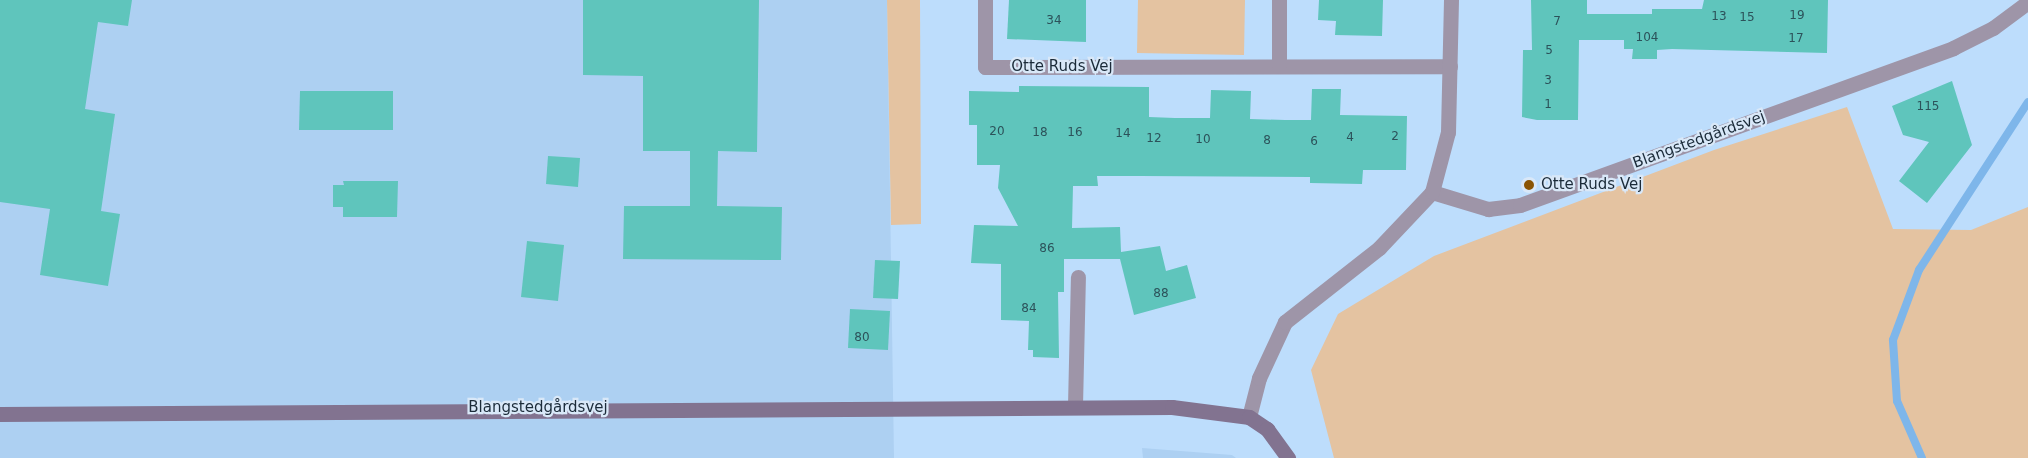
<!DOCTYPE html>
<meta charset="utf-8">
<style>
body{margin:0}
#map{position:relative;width:2028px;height:458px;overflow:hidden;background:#bdddfc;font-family:"DejaVu Sans",sans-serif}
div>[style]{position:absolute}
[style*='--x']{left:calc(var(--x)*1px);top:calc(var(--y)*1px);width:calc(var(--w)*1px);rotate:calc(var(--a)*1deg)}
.built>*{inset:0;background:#add0f2}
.green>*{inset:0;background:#e4c3a1}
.stream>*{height:8px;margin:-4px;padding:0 4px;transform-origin:4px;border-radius:4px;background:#7eb6ea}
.building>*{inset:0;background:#5fc5bc}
.street>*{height:15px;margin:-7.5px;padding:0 7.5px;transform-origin:7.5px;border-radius:7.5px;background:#9e95a8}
.secondary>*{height:15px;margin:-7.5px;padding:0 7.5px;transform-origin:7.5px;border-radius:7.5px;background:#827390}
.dots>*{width:16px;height:16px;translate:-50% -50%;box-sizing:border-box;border:3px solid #d9e8f8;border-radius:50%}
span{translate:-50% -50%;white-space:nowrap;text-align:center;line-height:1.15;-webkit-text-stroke:4.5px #d9e8f8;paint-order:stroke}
.number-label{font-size:12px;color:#2c525a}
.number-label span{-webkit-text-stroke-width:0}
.street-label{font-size:15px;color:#1b2b39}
.poi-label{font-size:15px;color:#1b2b39}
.left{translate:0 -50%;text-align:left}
</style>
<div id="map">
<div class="built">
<div style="clip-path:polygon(0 0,887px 0,894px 458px,0 458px)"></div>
<div style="clip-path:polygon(1142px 448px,1232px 455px,1236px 458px,1143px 458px)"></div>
</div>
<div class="green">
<div style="clip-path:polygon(887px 0,920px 0,921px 224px,891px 225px)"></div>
<div style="clip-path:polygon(1138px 0,1245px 0,1244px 55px,1137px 53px)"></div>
<div style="clip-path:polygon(1847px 107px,1893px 229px,1971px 230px,2028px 207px,2028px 458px,1334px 458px,1311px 370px,1338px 314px,1434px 256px,1714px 150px)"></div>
</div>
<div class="stream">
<div style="--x:1922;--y:458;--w:62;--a:-113.7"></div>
<div style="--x:1897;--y:401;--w:61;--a:-93.8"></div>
<div style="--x:1893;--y:340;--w:75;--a:-69.6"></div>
<div style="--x:1919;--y:270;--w:200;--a:-57"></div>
</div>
<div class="building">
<div style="clip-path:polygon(0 0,132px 0,128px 26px,98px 22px,85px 109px,115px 114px,101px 211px,120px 214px,108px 286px,40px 275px,50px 209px,0 202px)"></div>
<div style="clip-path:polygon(583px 0,759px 0,757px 152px,718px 151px,717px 206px,782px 207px,781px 260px,623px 259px,624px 206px,690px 206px,690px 151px,643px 151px,643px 76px,583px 75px)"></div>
<div style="clip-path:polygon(1009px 0,1086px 0,1086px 42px,1007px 39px)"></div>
<div style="clip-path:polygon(1319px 0,1383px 0,1382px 36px,1335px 35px,1336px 21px,1318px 20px)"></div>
<div style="clip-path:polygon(1531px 0,1587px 0,1587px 14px,1652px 14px,1652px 9px,1702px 9px,1704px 0,1828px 0,1827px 53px,1672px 49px,1657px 50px,1657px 59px,1632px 59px,1633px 49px,1624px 49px,1624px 40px,1579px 40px,1578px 120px,1537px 120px,1522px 117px,1523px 50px,1532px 50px)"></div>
<div style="clip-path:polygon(1952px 81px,1972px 145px,1927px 203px,1899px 181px,1929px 142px,1903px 135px,1892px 106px)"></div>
<div style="clip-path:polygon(1019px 86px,1149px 87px,1149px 117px,1175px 118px,1210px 118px,1211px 90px,1251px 91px,1250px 119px,1285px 120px,1311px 120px,1312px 89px,1341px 89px,1340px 115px,1407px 116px,1406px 170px,1363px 170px,1362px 184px,1310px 183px,1310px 177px,1140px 176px,1097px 176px,1098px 186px,1073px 186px,1072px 228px,1120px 227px,1121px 252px,1160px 246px,1166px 271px,1187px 265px,1196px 298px,1134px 315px,1120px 259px,1064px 259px,1064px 292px,1058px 292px,1059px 358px,1033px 357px,1033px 350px,1028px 350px,1029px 321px,1001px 320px,1001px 264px,971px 263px,974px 225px,1018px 226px,998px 188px,1000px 165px,977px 165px,977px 125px,969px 125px,969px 91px,1019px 92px)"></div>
<div style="clip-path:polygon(300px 91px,393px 91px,393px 130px,299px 130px)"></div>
<div style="clip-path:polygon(548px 156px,580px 158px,578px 187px,546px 184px)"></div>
<div style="clip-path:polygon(343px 181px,398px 181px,397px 217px,343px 217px,343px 207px,333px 207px,333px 185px,344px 185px)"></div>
<div style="clip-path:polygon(527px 241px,564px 245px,558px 301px,521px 297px)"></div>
<div style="clip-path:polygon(875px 260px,900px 261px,898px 299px,873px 298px)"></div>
<div style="clip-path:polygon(850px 309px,890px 311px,888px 350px,848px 348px)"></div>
</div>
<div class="street">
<div style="--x:985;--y:0;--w:67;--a:90"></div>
<div style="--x:985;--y:67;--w:465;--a:-0.1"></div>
<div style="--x:1279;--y:66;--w:66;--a:-90"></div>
<div style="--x:1432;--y:192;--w:59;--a:16.9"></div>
<div style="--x:1488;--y:209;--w:32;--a:-7"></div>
<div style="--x:1520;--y:205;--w:461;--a:-19.9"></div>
<div style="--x:1953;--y:48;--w:45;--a:-26.6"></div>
<div style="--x:1993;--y:28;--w:44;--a:-36.6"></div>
<div style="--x:1075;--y:406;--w:129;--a:-88.7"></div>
<div style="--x:1249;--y:417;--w:40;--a:-75.6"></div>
<div style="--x:1259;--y:378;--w:62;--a:-65.1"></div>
<div style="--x:1285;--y:322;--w:120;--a:-38.2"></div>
<div style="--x:1379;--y:248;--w:77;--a:-46.6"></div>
<div style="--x:1432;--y:192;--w:62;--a:-75.1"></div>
<div style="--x:1448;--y:132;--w:132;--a:-88.7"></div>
</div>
<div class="secondary">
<div style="--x:0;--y:414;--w:1172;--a:-0.34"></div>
<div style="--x:1172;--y:407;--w:78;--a:7.4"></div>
<div style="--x:1249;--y:417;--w:22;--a:34"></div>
<div style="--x:1267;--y:429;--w:36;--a:54"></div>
</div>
<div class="dots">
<div style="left:1529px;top:185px;background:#8a5403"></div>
</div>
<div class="number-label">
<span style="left:1797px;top:16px">19</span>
<span style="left:1719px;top:17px">13</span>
<span style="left:1747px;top:18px">15</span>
<span style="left:1054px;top:21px">34</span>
<span style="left:1557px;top:22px">7</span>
<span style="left:1647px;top:38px">104</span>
<span style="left:1796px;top:39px">17</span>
<span style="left:1549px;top:51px">5</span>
<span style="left:1548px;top:81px">3</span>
<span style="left:1548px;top:105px">1</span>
<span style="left:1928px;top:107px">115</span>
<span style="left:997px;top:132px">20</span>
<span style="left:1040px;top:133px">18</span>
<span style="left:1075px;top:133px">16</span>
<span style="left:1123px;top:134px">14</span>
<span style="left:1395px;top:137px">2</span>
<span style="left:1350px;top:138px">4</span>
<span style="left:1154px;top:139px">12</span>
<span style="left:1203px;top:140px">10</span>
<span style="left:1267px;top:141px">8</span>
<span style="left:1314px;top:142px">6</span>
<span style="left:1047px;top:249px">86</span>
<span style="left:1161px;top:294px">88</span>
<span style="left:1029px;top:309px">84</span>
<span style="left:862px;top:338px">80</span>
</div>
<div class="street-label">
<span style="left:1062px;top:67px">Otte Ruds Vej</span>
<span style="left:1699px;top:140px;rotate:-20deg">Blangstedgårdsvej</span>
<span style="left:538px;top:408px">Blangstedgårdsvej</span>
</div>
<div class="poi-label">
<span class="left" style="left:1541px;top:185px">Otte Ruds Vej</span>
</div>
</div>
